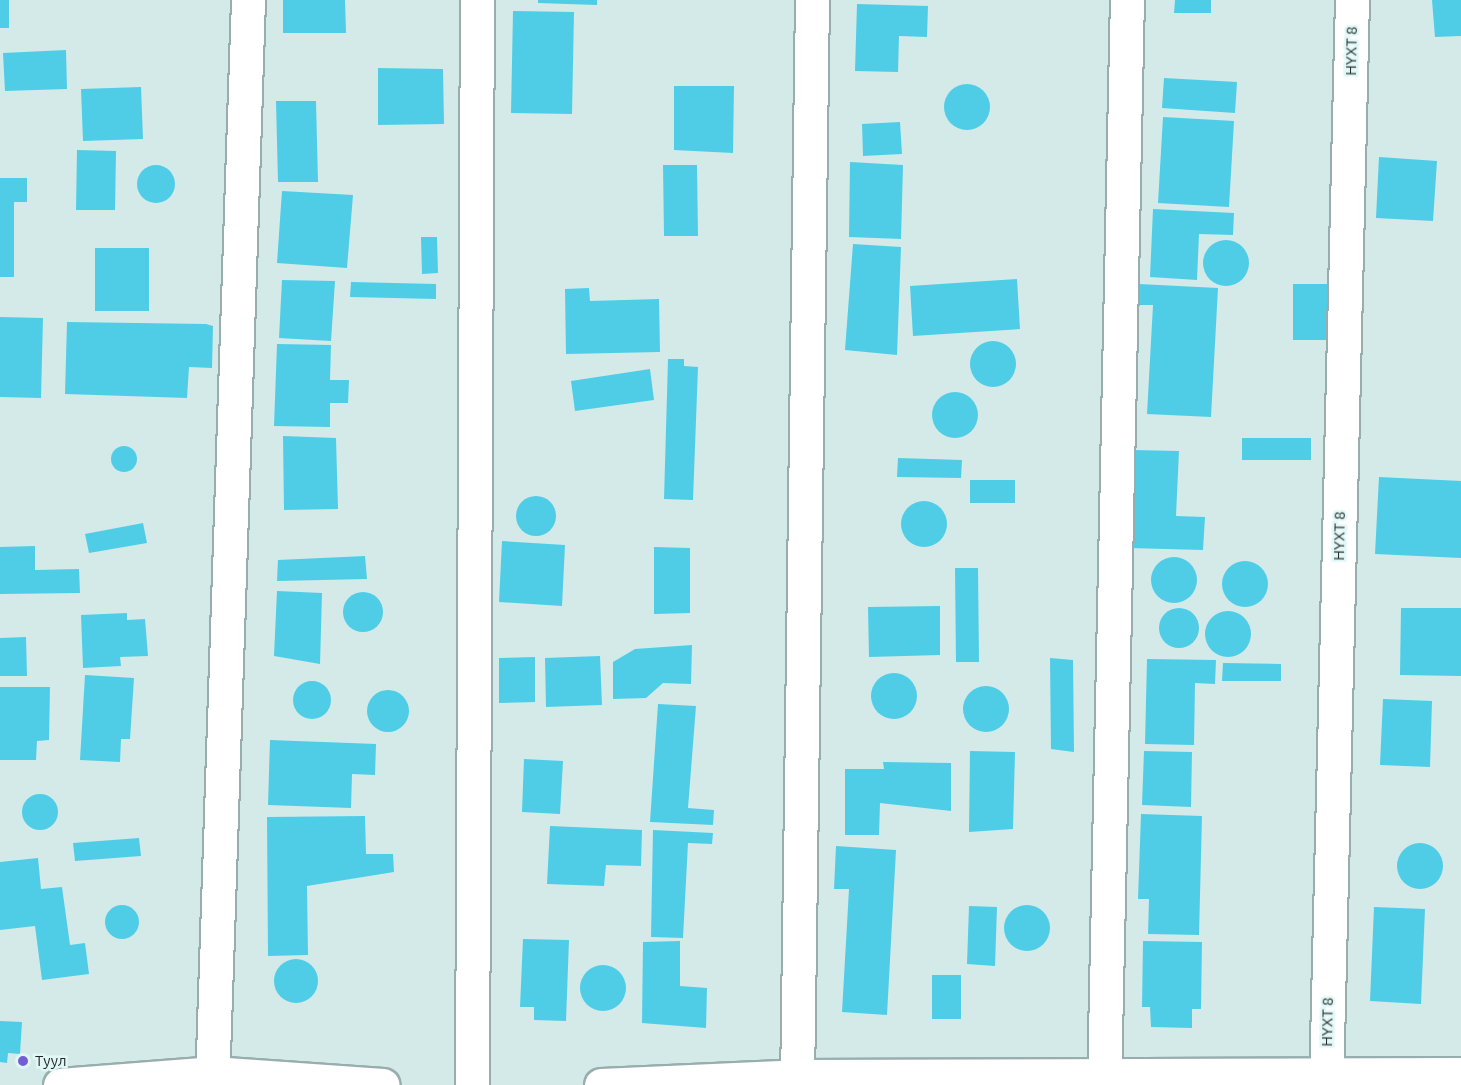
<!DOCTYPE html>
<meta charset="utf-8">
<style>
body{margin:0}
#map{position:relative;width:1461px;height:1085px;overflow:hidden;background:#d3eae9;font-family:Ubuntu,sans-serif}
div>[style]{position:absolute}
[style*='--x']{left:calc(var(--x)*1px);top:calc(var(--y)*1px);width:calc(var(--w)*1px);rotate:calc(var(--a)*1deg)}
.building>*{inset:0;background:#4fcde7}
.round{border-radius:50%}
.roads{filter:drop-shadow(2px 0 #98aeae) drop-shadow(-2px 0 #98aeae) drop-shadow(0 2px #98aeae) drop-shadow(0 -2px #98aeae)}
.minor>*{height:33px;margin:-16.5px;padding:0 16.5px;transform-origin:16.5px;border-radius:16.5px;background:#fff}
.dots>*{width:16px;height:16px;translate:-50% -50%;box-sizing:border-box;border:3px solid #e0f7f6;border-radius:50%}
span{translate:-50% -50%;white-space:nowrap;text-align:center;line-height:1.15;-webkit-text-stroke:5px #e0f7f6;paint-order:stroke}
.street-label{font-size:15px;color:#1d2525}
.poi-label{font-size:15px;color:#1d2525}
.left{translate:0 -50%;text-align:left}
</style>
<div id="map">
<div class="building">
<div style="clip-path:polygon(0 0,9px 0,9px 28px,0 28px)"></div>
<div style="clip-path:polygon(283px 0,345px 0,346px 33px,283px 33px)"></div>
<div style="clip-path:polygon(538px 0,597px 0,597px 5px,538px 3px)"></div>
<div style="clip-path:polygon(1175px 0,1211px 0,1211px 13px,1174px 13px)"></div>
<div style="clip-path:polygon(1432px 0,1461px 0,1461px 36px,1435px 37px)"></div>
<div style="clip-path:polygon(857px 4px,928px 6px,927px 37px,899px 36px,898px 72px,855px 71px)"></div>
<div style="clip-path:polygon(513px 11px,574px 12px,572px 114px,511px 113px)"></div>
<div style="clip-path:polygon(66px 50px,67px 89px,5px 91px,3px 53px)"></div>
<div style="clip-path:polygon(378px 68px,443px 69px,444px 124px,378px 125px)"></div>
<div style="clip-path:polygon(1164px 78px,1237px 82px,1235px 113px,1162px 108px)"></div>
<div class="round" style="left:944px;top:84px;width:46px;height:46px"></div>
<div style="clip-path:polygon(674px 86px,734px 86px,733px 153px,674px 150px)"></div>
<div style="clip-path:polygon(141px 87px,143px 139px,83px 141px,81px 89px)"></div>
<div style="clip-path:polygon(276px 101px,316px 101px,318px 182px,278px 182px)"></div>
<div style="clip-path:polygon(1163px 117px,1234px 121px,1229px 207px,1158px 203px)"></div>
<div style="clip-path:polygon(900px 122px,902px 154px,863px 156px,862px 124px)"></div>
<div style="clip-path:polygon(77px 150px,116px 151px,115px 210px,76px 210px)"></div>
<div style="clip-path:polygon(1379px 157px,1437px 161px,1433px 221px,1376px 218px)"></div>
<div style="clip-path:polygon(850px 162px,903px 165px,901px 239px,849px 237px)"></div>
<div class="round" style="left:137px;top:165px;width:38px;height:38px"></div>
<div style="clip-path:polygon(663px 165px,697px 165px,698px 236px,664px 236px)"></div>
<div style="clip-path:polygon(0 178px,27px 178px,27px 202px,14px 202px,14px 277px,0 277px)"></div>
<div style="clip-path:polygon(282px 191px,353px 195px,347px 268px,277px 263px)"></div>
<div style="clip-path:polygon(1153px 209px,1234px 213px,1233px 235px,1199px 234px,1197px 280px,1150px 277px)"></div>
<div style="clip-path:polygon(421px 237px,437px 237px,438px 273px,422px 274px)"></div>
<div class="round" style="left:1203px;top:240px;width:46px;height:46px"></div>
<div style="clip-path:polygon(853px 244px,901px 247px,897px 355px,845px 350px)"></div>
<div style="clip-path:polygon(95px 248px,149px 248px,149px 311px,95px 311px)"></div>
<div style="clip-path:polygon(1017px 279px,1020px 329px,913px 336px,910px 286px)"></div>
<div style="clip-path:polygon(282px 280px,335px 281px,331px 341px,279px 338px)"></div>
<div style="clip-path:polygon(351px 282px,436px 284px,436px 299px,350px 297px)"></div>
<div style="clip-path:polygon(1139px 284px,1218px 288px,1211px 417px,1147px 414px,1153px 305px,1138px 305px)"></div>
<div style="clip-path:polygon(1293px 284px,1332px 284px,1332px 340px,1293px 340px)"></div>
<div style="clip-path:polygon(589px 288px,590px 301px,659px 299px,660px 352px,566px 354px,565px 289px)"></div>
<div style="clip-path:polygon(0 317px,43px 318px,41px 398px,0 397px)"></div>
<div style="clip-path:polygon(67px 322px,206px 324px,213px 326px,212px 368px,189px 367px,187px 398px,65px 394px)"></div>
<div class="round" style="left:970px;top:341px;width:46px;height:46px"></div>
<div style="clip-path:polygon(277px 344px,331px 345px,330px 380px,349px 380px,348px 403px,330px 403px,330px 427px,274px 426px)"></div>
<div style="clip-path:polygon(668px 359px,684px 359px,684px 366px,698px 367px,693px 500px,664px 499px)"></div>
<div style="clip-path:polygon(650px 369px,654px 400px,575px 411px,571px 381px)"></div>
<div class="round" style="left:932px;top:392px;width:46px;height:46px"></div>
<div style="clip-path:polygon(283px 436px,336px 438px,338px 509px,284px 510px)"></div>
<div style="clip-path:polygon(1242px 438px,1311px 438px,1311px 460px,1242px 460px)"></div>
<div class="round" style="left:111px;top:446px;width:26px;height:26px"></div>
<div style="clip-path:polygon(1133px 450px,1179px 451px,1176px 516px,1205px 517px,1203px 550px,1129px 548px)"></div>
<div style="clip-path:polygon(898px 458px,962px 460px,961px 478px,897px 477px)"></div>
<div style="clip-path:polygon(1379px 477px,1461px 481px,1461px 558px,1375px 554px)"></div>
<div style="clip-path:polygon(970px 480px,1015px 480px,1015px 503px,970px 503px)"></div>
<div class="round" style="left:516px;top:496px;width:40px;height:40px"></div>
<div class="round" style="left:901px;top:501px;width:46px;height:46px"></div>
<div style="clip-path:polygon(143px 523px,147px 543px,89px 553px,85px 534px)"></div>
<div style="clip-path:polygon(502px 541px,565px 545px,562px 606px,499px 602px)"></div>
<div style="clip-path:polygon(35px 546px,35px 570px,79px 569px,80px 593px,0 594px,0 547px)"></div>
<div style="clip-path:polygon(654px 547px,690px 548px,690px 613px,654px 614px)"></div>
<div style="clip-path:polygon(365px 556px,367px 579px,277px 581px,278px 560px)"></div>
<div class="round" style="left:1151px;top:557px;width:46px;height:46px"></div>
<div class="round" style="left:1222px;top:561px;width:46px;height:46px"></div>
<div style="clip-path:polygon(955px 568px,978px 568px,979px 662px,956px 662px)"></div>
<div style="clip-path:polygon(277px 591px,322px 593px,320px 664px,274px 656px)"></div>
<div class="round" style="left:343px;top:592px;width:40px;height:40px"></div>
<div style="clip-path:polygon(940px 606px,940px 655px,869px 657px,868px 607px)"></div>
<div style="clip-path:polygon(1401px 608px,1461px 608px,1461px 676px,1400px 675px)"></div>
<div class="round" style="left:1159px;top:608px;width:40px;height:40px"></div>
<div class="round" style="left:1205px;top:611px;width:46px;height:46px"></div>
<div style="clip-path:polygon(127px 613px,127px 620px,145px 619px,148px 656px,120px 657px,121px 666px,83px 668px,81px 615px)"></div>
<div style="clip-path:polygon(26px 637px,27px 676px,0 676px,0 638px)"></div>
<div style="clip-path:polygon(692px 645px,691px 684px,663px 683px,646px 698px,613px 699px,613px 662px,635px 649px)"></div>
<div style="clip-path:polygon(600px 656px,602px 705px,546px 707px,545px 658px)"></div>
<div style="clip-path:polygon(535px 657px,535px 702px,499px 703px,499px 658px)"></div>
<div style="clip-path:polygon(1050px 658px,1073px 660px,1074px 752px,1051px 749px)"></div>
<div style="clip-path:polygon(1147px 659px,1216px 660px,1215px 684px,1195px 683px,1194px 745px,1145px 744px)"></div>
<div style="clip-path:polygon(1223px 663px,1281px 664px,1281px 681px,1222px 681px)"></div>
<div class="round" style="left:871px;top:673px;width:46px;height:46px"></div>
<div style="clip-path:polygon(85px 675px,134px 678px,130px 739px,121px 739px,120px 762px,80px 760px)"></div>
<div class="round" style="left:293px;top:681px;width:38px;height:38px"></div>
<div class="round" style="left:963px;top:686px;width:46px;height:46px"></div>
<div style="clip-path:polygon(0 687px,50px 687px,49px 740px,37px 741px,36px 760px,0 760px)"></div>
<div class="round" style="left:367px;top:690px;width:42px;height:42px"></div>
<div style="clip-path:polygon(1383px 699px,1432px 701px,1430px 767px,1380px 765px)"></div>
<div style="clip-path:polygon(658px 704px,696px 706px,688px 808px,714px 810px,713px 825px,650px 822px)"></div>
<div style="clip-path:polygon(270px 740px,376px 744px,375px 775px,352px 774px,351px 808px,268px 805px)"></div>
<div style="clip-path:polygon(970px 751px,1015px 752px,1013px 829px,969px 832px)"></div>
<div style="clip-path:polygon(1144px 751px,1192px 752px,1191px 807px,1142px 805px)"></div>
<div style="clip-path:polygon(524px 759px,563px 761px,560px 814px,522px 812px)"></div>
<div style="clip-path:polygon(883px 762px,951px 763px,951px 811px,880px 803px,879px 835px,845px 835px,845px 769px,884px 769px)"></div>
<div class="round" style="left:22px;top:794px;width:36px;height:36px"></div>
<div style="clip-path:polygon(1141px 814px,1202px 816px,1199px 935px,1148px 934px,1149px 899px,1138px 899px)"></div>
<div style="clip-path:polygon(365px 816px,366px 854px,393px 854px,394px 872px,307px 886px,308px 955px,268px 956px,267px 817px)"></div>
<div style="clip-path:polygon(550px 826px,642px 830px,641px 866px,606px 865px,604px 886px,547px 884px)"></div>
<div style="clip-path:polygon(653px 830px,713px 833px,712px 844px,688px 843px,683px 938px,651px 937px)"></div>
<div style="clip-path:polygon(139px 838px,141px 856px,75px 861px,73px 843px)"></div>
<div class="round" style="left:1397px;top:843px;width:46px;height:46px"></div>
<div style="clip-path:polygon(836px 846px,896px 850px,887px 1015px,842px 1012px,849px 889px,834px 889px)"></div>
<div style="clip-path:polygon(38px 858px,41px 889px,62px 887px,70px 945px,85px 943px,89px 974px,42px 980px,35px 926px,0 930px,0 862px)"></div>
<div class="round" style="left:105px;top:905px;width:34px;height:34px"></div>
<div class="round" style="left:1004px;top:905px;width:46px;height:46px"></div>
<div style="clip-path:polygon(969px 906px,997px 907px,995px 966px,967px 964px)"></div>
<div style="clip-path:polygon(1374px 907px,1425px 909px,1421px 1004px,1370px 1001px)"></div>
<div style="clip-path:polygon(523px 939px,569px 940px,566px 1021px,534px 1020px,534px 1007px,520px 1007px)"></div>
<div style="clip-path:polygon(680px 941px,680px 986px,707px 988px,706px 1028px,642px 1023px,643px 942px)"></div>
<div style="clip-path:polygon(1143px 941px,1202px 942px,1201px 1009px,1192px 1009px,1192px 1028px,1151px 1027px,1150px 1007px,1142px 1007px)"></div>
<div class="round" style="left:274px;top:959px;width:44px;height:44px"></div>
<div class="round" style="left:580px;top:965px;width:46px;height:46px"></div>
<div style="clip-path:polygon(932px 975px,961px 975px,961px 1019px,932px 1019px)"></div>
<div style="clip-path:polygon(0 1021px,22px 1022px,20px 1054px,8px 1053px,7px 1063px,0 1062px)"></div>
</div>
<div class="roads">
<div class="minor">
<div style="--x:60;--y:1085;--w:152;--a:-4.5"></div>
<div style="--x:212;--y:1073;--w:171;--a:4"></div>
<div style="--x:212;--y:1085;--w:1086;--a:-88.1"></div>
<div style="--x:472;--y:1085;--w:1085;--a:-89.74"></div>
<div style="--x:601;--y:1085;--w:196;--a:-2.6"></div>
<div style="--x:797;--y:1076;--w:664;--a:-0.17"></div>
<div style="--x:797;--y:1085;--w:1085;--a:-89.21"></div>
<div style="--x:1104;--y:1085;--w:1085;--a:-88.79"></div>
<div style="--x:1326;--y:1085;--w:1085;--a:-88.63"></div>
</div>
</div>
<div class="dots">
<div style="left:23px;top:1061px;background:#745ed8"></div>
</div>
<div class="street-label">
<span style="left:1351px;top:51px;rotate:-89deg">НҮХТ 8</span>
<span style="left:1339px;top:536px;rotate:-89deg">НҮХТ 8</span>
<span style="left:1327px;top:1022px;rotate:-89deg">НҮХТ 8</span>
</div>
<div class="poi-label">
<span class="left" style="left:35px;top:1061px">Туул</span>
</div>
</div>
